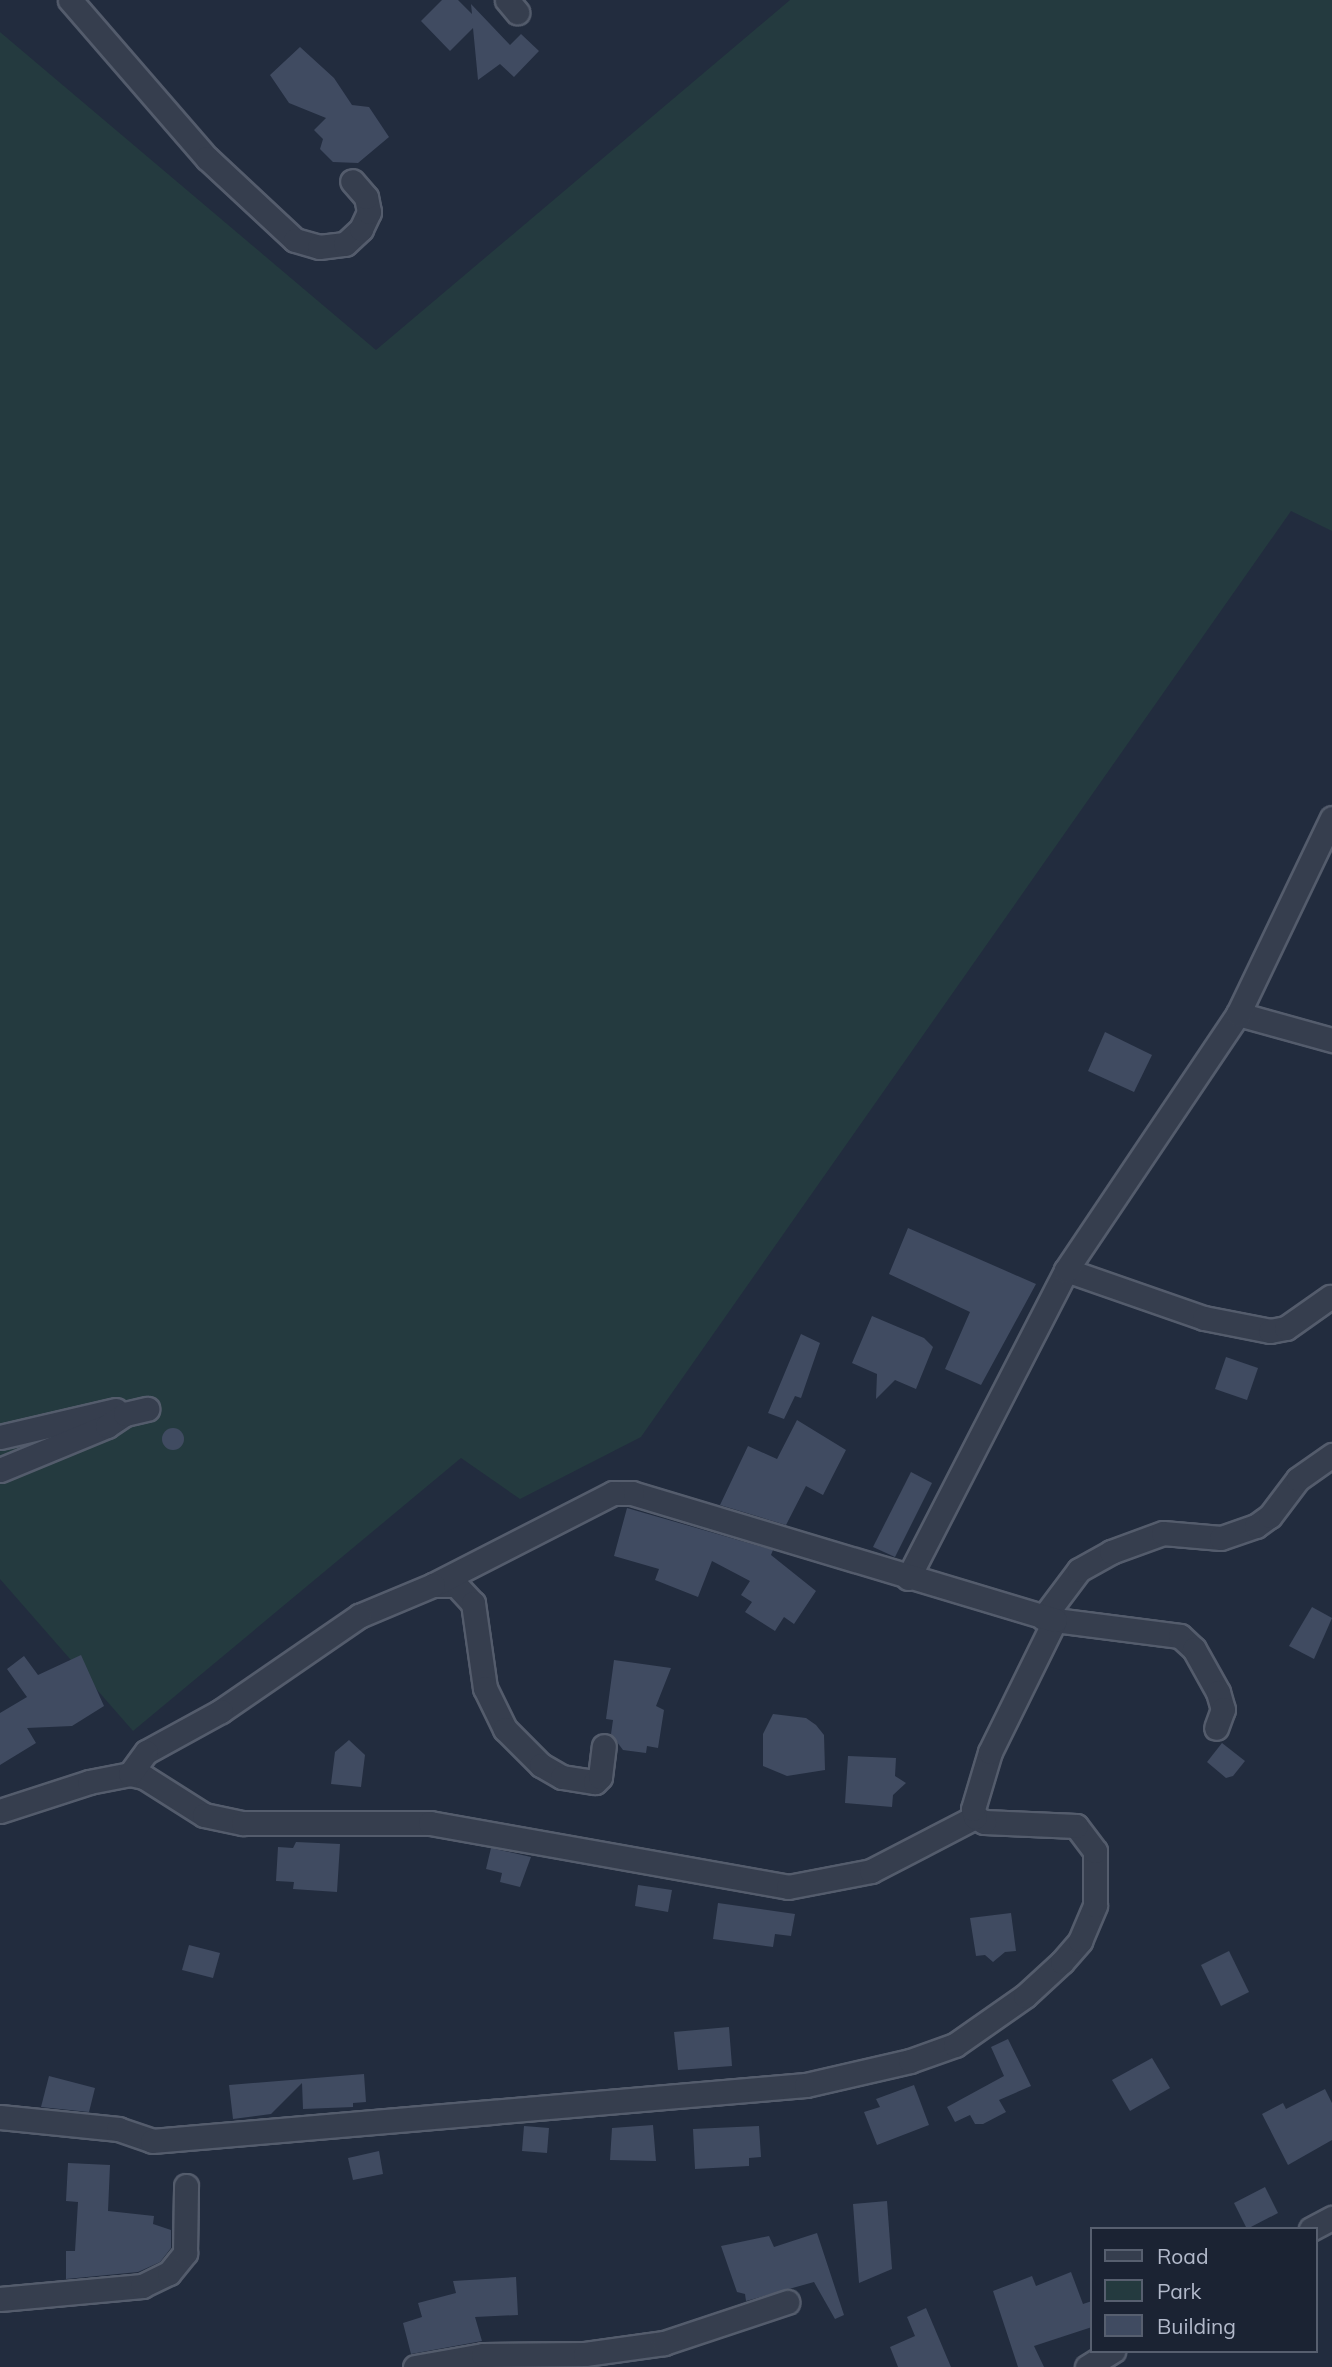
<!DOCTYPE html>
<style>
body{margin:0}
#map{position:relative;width:1332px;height:2367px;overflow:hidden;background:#222c3e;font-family:Mulish,sans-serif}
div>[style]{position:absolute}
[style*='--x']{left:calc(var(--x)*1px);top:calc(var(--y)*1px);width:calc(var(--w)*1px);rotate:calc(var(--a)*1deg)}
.green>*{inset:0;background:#243a3f}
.building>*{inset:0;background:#404b61}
.round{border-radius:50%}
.roads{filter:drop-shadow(2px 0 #545c6c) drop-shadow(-2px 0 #545c6c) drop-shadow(0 2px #545c6c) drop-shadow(0 -2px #545c6c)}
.minor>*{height:23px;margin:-11.5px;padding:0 11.5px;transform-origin:11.5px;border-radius:11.5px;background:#363e4e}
span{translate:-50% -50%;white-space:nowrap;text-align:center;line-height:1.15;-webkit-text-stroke:5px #1b2333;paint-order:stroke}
.legend{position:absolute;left:1090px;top:2227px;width:228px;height:126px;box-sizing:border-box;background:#1b2333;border:2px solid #575f6f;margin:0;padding:9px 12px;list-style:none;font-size:21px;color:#b2b9ca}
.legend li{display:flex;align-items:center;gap:14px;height:35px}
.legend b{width:35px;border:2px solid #575f6f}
</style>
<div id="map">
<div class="green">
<div style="clip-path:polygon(790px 0,1332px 0,1332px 531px,1291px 511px,641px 1437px,520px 1499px,461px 1458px,133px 1731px,0 1579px,0 32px,376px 350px)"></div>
</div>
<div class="building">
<div style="clip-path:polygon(442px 0,458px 0,472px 14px,471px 4px,510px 45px,521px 34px,539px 51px,514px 77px,500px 64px,478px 80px,473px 28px,450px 51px,421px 21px)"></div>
<div style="clip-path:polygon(300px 47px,334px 78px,352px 105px,369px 107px,389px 137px,358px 163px,333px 162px,320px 149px,323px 139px,314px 130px,326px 118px,289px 103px,270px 75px)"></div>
<div style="clip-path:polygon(1105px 1032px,1152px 1055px,1134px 1092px,1088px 1071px)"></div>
<div style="clip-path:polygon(908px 1228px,1036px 1284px,981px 1385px,945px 1369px,970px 1312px,889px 1274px)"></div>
<div style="clip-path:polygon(872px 1316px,924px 1338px,933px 1347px,916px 1389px,895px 1380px,876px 1399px,877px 1374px,852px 1363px)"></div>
<div style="clip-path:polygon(801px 1334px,820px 1343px,801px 1398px,795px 1396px,784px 1419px,768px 1413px)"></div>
<div style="clip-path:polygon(1226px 1357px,1258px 1368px,1247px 1400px,1215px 1389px)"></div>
<div style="clip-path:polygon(797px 1420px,846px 1450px,823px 1495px,806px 1486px,786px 1525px,720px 1505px,748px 1446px,777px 1459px)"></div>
<div class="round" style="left:162px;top:1428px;width:22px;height:22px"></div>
<div style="clip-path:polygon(911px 1472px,932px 1483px,895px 1557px,873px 1547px)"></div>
<div style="clip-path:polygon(627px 1508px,773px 1550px,771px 1555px,816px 1591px,794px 1624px,784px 1617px,775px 1631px,745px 1612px,752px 1602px,741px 1595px,750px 1581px,712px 1561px,698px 1597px,655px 1580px,659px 1569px,614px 1556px)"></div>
<div style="clip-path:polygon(1312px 1607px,1332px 1618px,1314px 1659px,1289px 1646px)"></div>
<div style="clip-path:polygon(81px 1655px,104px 1706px,72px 1726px,27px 1728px,36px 1743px,0 1765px,0 1713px,27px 1697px,7px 1669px,24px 1656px,38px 1675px)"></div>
<div style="clip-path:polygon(614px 1660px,671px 1668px,656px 1706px,664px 1710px,658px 1748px,647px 1746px,646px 1753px,623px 1750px,611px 1734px,613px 1720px,606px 1719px)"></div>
<div style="clip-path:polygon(773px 1714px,806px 1718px,816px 1725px,824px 1735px,825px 1770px,787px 1776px,763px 1766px,763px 1734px)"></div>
<div style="clip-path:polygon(349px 1740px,365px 1755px,361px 1787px,331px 1784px,335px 1752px)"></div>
<div style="clip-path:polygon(1222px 1743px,1245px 1761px,1233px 1776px,1226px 1778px,1207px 1762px)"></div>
<div style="clip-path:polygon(848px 1756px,896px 1758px,895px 1776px,906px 1783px,893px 1795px,892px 1807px,845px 1803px)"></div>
<div style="clip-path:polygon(296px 1842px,340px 1844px,337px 1892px,293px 1889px,294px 1882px,276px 1881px,278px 1847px,293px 1848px)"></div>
<div style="clip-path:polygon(491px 1848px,531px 1857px,520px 1887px,500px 1882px,502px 1873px,486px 1869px)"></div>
<div style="clip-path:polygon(638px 1885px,672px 1890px,668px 1912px,635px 1906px)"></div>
<div style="clip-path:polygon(718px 1903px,795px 1914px,791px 1936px,775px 1934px,773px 1947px,713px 1939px)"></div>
<div style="clip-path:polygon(1011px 1913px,1016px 1951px,1005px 1952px,993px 1962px,985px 1955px,976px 1956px,970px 1918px)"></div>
<div style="clip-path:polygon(189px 1945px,220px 1953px,213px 1978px,182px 1970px)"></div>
<div style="clip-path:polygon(1229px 1951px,1249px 1992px,1221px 2006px,1201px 1965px)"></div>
<div style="clip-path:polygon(729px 2027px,732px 2066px,678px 2070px,674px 2032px)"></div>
<div style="clip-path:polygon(1008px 2039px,1031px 2086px,999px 2100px,1006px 2112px,983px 2124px,975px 2124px,970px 2115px,955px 2122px,947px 2107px,1004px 2076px,991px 2047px)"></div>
<div style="clip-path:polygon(1152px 2058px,1170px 2088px,1130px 2111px,1112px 2080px)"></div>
<div style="clip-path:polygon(364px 2074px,366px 2102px,353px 2103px,353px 2107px,303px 2109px,302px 2083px,271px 2114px,233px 2119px,229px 2085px)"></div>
<div style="clip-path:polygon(49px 2076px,95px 2088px,89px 2112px,41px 2107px)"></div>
<div style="clip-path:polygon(914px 2085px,929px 2125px,877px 2145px,864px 2112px,880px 2107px,876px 2099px)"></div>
<div style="clip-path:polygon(1325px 2089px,1332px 2103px,1332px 2140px,1288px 2165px,1262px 2114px,1283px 2103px,1286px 2109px)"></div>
<div style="clip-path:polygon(653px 2125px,656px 2161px,610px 2160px,612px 2128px)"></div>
<div style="clip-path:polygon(524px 2126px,549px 2128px,547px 2153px,522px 2151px)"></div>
<div style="clip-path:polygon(759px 2126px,761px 2157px,749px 2158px,749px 2166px,695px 2169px,693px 2129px)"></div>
<div style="clip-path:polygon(379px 2151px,383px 2174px,353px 2180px,348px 2158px)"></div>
<div style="clip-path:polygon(68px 2163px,110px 2165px,108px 2211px,154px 2216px,153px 2224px,171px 2230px,171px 2248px,160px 2262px,138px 2272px,66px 2279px,66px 2251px,75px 2251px,78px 2202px,66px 2201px)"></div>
<div style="clip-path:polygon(1265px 2187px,1278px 2213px,1247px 2229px,1234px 2203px)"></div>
<div style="clip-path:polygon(887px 2201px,892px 2269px,859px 2283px,853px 2204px)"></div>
<div style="clip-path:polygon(817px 2233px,844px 2315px,835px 2319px,814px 2282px,746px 2301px,745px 2294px,737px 2292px,721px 2246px,769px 2236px,774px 2247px)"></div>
<div style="clip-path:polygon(1071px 2272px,1083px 2304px,1092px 2301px,1092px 2327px,1034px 2346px,1044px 2367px,1018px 2367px,993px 2291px,1032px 2276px,1036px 2286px)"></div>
<div style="clip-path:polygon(516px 2277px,518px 2315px,475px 2317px,482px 2341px,411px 2354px,403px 2323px,422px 2317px,418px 2303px,456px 2293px,453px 2281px)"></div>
<div style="clip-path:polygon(926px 2308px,951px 2367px,898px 2367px,890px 2347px,915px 2336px,907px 2317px)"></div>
</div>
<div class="roads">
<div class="minor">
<div style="--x:70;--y:0;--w:209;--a:49.1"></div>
<div style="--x:207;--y:158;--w:120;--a:43"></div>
<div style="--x:295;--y:240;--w:25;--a:16"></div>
<div style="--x:319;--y:247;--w:26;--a:-7"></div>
<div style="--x:345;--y:244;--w:22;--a:-43"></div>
<div style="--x:361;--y:229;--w:19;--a:-65"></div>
<div style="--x:369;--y:212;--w:15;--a:-101"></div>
<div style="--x:366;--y:197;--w:21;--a:-131"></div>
<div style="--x:507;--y:0;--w:16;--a:50"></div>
<div style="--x:1238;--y:1014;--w:98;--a:15.5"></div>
<div style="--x:1066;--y:1270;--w:146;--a:19.2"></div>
<div style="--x:1204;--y:1318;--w:67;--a:11.1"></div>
<div style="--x:1270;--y:1331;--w:16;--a:-11"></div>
<div style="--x:1286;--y:1328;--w:54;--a:-35.2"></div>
<div style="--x:0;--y:1437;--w:119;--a:-13.1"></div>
<div style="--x:0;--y:1470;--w:116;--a:-22.4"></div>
<div style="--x:107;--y:1426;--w:22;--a:-34"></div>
<div style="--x:125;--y:1414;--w:23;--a:-13"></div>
<div style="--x:908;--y:1578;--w:346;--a:-62.8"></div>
<div style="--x:1066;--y:1270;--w:308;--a:-56.1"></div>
<div style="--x:1238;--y:1014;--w:217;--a:-64.4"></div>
<div style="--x:433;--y:1585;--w:23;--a:0"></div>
<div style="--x:456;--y:1585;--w:25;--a:47"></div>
<div style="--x:473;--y:1603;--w:86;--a:82"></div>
<div style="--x:485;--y:1688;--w:46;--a:64"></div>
<div style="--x:505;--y:1729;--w:51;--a:45"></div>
<div style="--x:541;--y:1765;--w:24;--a:30"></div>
<div style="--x:562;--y:1777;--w:33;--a:9"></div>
<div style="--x:595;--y:1782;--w:7;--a:-45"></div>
<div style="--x:600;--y:1777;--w:31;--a:-83"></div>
<div style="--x:1043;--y:1618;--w:60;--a:-53.1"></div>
<div style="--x:1079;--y:1570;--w:37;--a:-29"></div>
<div style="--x:1111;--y:1552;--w:55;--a:-20.1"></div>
<div style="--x:1163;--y:1533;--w:58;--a:4.9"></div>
<div style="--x:1221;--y:1538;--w:37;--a:-19"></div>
<div style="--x:1256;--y:1526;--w:17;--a:-36"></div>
<div style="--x:1270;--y:1516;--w:46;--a:-52.9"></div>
<div style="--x:1298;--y:1479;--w:42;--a:-35.2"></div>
<div style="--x:1055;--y:1620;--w:126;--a:7.3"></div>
<div style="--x:1180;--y:1636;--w:19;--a:43"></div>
<div style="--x:1194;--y:1649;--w:49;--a:60.8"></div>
<div style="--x:1218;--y:1692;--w:18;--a:74"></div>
<div style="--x:1223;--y:1709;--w:20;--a:110"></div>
<div style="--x:0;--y:1811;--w:94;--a:-18"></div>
<div style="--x:89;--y:1782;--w:42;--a:-11"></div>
<div style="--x:130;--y:1774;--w:14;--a:12"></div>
<div style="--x:144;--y:1777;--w:71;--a:32.3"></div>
<div style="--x:204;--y:1815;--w:40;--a:12"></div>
<div style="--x:243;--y:1823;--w:187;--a:0"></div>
<div style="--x:430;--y:1823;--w:364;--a:10.1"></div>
<div style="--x:788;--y:1887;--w:85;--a:-10.9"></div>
<div style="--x:871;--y:1871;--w:117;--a:-27.4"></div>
<div style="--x:0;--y:2117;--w:119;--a:5.8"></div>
<div style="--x:118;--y:2129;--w:36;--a:19"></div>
<div style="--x:152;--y:2141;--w:656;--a:-4.89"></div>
<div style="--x:806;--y:2085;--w:107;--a:-13"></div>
<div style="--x:910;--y:2061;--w:48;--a:-19.6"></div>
<div style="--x:955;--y:2045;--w:85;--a:-35"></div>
<div style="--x:1025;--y:1996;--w:50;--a:-42.6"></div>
<div style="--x:1062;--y:1962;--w:28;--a:-49"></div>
<div style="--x:1080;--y:1941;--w:39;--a:-67"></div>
<div style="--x:1095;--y:1905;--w:54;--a:-90"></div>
<div style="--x:1095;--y:1851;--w:31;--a:-127"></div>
<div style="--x:1076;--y:1826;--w:92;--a:-177.5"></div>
<div style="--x:984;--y:1822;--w:10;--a:-151"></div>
<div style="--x:975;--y:1817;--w:8;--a:-104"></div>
<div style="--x:973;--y:1809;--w:59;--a:-73.4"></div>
<div style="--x:990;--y:1752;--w:147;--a:-63.8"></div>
<div style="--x:1055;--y:1620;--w:442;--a:-163.3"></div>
<div style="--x:632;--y:1493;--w:19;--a:180"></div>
<div style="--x:613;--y:1493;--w:202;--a:152.9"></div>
<div style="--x:433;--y:1585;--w:80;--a:157.3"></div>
<div style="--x:359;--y:1616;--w:168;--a:145.5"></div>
<div style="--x:221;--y:1711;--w:85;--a:151.3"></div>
<div style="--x:146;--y:1752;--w:27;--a:126"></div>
<div style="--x:1311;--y:2229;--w:24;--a:-28"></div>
<div style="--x:0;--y:2299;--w:143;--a:-5.2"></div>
<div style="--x:142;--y:2286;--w:30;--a:-26"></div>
<div style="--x:169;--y:2273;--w:26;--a:-51"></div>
<div style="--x:185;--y:2253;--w:67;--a:-89.1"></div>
<div style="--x:415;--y:2367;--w:69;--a:-10"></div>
<div style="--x:483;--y:2355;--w:102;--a:-0.6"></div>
<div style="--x:585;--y:2354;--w:80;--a:-7.9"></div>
<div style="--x:664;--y:2343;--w:130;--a:-18.4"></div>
<div style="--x:1087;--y:2367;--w:31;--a:-32"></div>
</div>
</div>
<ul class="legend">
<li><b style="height:9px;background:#363e4e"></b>Road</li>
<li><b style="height:19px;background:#243a3f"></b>Park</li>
<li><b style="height:19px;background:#404b61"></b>Building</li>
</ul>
</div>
